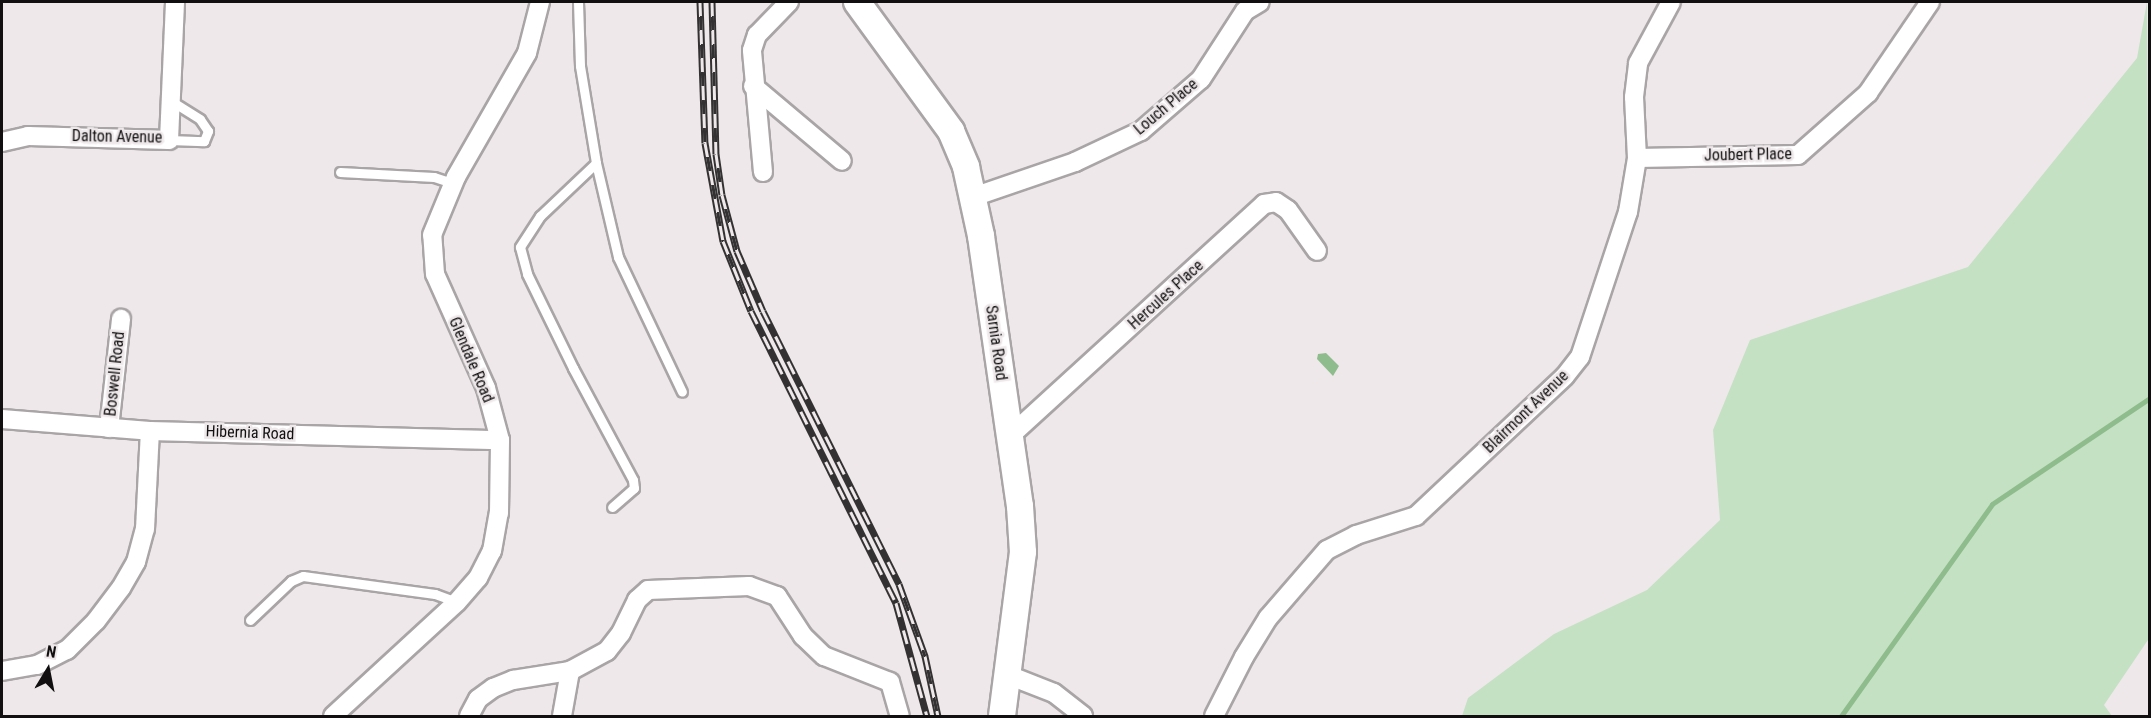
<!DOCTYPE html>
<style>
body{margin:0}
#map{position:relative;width:2151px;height:718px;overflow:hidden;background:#eee8eb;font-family:"Roboto Condensed",sans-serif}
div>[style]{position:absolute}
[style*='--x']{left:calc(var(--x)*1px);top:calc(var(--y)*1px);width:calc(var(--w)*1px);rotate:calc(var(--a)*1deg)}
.green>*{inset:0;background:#c5e1c3}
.water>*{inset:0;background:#8fbc8d}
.stream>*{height:5px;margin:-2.5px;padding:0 2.5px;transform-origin:2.5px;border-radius:2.5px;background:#8fbc8d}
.roads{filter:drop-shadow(2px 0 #a9a4a6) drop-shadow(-2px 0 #a9a4a6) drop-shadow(0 2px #a9a4a6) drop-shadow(0 -2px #a9a4a6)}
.service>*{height:9px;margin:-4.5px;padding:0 4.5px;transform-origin:4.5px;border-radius:4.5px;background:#fff}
.minor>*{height:18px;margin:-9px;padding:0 9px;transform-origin:9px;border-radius:9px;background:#fff}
.secondary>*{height:26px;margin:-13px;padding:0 13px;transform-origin:13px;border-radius:13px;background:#fff}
.rail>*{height:7px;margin-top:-3.5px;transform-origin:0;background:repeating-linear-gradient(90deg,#eee8eb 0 14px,#333132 0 28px);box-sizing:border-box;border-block:2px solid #333132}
span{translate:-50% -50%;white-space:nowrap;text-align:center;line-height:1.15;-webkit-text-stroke:5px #eee8eb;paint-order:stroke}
.street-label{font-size:16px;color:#110f10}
.frame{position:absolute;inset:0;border:3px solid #110f10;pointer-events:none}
.north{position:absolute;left:18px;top:640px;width:60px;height:60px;-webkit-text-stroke:4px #eee8eb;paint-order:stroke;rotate:10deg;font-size:16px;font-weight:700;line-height:24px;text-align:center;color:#110f10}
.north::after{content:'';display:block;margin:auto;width:21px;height:27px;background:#110f10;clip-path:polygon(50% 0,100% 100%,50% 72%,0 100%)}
</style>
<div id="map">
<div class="green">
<div style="clip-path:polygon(2147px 2px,2150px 637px,2104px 705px,2112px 716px,1462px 716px,1468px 698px,1554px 634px,1647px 590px,1720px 520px,1713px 430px,1750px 340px,1968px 267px,2137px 58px)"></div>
</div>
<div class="water">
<div style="clip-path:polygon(1326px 353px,1339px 366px,1333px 376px,1317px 359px,1318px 354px)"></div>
</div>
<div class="stream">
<div style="--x:1841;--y:716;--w:260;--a:-54.5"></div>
<div style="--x:1992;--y:504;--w:190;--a:-33.9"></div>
</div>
<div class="roads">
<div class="service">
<div style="--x:578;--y:2;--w:64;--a:88.2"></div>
<div style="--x:580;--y:66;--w:98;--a:80.6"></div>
<div style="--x:596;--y:163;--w:97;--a:76.8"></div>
<div style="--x:618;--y:257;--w:149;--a:64.6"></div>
<div style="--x:169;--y:140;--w:35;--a:2"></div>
<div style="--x:204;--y:141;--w:11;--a:-68"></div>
<div style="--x:208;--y:131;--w:14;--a:-124"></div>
<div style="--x:200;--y:119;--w:32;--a:-148"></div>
<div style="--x:596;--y:163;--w:77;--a:136.6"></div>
<div style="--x:540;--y:216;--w:37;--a:123"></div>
<div style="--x:520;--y:247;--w:28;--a:75"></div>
<div style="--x:527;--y:274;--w:105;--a:63.9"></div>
<div style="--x:573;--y:368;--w:127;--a:61.8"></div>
<div style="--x:633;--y:480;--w:8;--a:83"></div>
<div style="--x:634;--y:488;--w:29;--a:139"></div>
<div style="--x:340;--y:172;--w:94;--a:3"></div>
<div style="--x:434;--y:177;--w:20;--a:18"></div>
<div style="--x:250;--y:620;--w:57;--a:-43.6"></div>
<div style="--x:291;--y:581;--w:13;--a:-23"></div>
<div style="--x:303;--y:576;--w:133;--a:7.8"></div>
<div style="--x:435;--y:594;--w:23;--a:20"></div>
</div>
<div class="minor">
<div style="--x:753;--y:86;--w:116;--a:40.1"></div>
<div style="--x:2;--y:142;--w:27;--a:-13"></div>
<div style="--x:28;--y:136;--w:141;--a:1.6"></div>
<div style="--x:169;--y:140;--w:138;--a:-87.5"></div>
<div style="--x:1637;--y:158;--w:161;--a:-1.1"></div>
<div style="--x:1798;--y:155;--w:94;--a:-41.5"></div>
<div style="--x:1868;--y:93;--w:110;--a:-55.7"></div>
<div style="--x:763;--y:172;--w:122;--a:-95.2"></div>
<div style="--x:752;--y:50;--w:16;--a:-72"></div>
<div style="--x:757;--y:35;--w:46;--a:-45.9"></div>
<div style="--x:973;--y:197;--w:108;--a:-18.9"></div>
<div style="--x:1075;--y:162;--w:73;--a:-25.2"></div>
<div style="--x:1141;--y:131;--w:79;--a:-40.9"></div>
<div style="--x:1201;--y:79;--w:81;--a:-57.1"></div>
<div style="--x:1245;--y:11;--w:17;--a:-31"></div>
<div style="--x:2;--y:419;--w:148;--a:4.6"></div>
<div style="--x:150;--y:431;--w:350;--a:1.5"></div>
<div style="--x:109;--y:428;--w:110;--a:-83.7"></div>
<div style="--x:1010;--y:436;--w:344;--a:-42.4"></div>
<div style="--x:1264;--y:204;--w:12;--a:-9"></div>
<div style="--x:1276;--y:202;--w:14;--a:34"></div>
<div style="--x:1288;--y:210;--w:50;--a:54.7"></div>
<div style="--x:2;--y:671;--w:36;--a:-10"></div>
<div style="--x:37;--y:665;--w:34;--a:-27"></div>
<div style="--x:67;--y:650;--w:41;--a:-45"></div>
<div style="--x:96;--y:621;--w:41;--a:-52.9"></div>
<div style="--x:121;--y:588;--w:30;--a:-60"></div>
<div style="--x:136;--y:562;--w:34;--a:-75"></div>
<div style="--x:145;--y:529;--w:98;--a:-87.1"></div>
<div style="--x:1008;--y:675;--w:49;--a:21.4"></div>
<div style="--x:1054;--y:693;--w:37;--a:38"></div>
<div style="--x:333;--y:716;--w:168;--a:-42.6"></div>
<div style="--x:457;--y:602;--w:32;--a:-49"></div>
<div style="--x:478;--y:578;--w:30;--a:-63"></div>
<div style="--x:492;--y:551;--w:39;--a:-80"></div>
<div style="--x:499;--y:513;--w:73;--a:-89.2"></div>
<div style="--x:500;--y:440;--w:54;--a:-105.1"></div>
<div style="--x:486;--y:388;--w:125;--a:-114.1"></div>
<div style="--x:435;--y:274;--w:39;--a:-94"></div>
<div style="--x:432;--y:235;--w:63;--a:-67.5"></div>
<div style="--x:456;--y:177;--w:143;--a:-60.2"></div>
<div style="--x:527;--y:53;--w:53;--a:-75.7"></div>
<div style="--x:469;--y:716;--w:19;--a:-62"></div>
<div style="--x:478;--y:699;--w:19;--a:-36"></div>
<div style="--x:493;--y:688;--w:22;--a:-22"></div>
<div style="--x:513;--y:680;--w:58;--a:-9"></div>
<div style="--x:570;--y:671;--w:42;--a:-28.4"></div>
<div style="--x:607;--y:651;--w:23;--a:-52"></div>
<div style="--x:621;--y:633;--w:37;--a:-64"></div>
<div style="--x:637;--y:600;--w:15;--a:-42"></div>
<div style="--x:648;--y:590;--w:101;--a:-2.3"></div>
<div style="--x:749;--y:586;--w:30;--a:20"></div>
<div style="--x:777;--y:596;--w:48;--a:57"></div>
<div style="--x:803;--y:636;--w:29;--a:44"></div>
<div style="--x:824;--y:656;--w:71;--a:21.5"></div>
<div style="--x:890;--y:682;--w:35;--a:74"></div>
<div style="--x:562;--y:716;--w:46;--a:-79.9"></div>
<div style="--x:1214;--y:716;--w:66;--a:-63"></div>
<div style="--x:1244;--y:657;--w:46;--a:-58.4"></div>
<div style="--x:1268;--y:618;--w:90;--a:-49.1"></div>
<div style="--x:1327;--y:550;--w:33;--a:-27"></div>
<div style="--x:1356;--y:535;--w:63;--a:-17.6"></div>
<div style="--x:1416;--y:516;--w:204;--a:-43.2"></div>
<div style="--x:1565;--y:376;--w:24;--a:-52"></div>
<div style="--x:1580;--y:357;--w:153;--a:-71.7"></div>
<div style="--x:1628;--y:212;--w:55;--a:-80.5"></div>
<div style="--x:1637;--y:158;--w:61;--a:-92.8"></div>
<div style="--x:1634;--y:97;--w:34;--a:-83"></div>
<div style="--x:1638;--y:63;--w:69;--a:-61.6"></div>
</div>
<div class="secondary">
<div style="--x:857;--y:2;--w:160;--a:53.9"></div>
<div style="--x:951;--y:131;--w:39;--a:67"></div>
<div style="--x:966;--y:167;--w:71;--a:77.7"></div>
<div style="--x:981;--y:236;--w:273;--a:81.8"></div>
<div style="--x:1020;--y:506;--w:46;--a:86.3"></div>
<div style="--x:1023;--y:552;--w:165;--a:97.3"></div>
</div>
</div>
<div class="rail">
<div style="--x:700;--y:2;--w:141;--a:88"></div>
<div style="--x:705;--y:143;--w:100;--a:79.6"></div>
<div style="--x:723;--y:241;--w:75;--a:68.2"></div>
<div style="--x:751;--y:311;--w:326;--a:63.6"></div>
<div style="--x:896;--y:603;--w:117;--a:74.7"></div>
<div style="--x:712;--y:2;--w:152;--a:88.5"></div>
<div style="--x:716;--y:154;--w:41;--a:81.7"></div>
<div style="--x:722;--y:195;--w:58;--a:75"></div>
<div style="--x:737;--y:251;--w:65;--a:66.6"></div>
<div style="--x:763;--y:311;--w:305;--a:63.5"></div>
<div style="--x:899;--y:584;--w:77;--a:70.1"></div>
<div style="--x:925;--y:656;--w:61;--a:77.8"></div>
</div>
<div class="street-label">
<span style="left:1166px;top:107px;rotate:-40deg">Louch Place</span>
<span style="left:117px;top:137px;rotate:1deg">Dalton Avenue</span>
<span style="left:1748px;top:155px;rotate:-1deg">Joubert Place</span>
<span style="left:1166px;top:295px;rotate:-42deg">Hercules Place</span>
<span style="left:996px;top:343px;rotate:82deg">Sarnia Road</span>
<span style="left:471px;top:360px;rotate:67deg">Glendale Road</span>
<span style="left:115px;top:374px;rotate:-84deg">Boswell Road</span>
<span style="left:1526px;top:412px;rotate:-44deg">Blairmont Avenue</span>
<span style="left:250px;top:433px;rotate:2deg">Hibernia Road</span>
</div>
<div class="frame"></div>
<div class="north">N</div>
</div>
